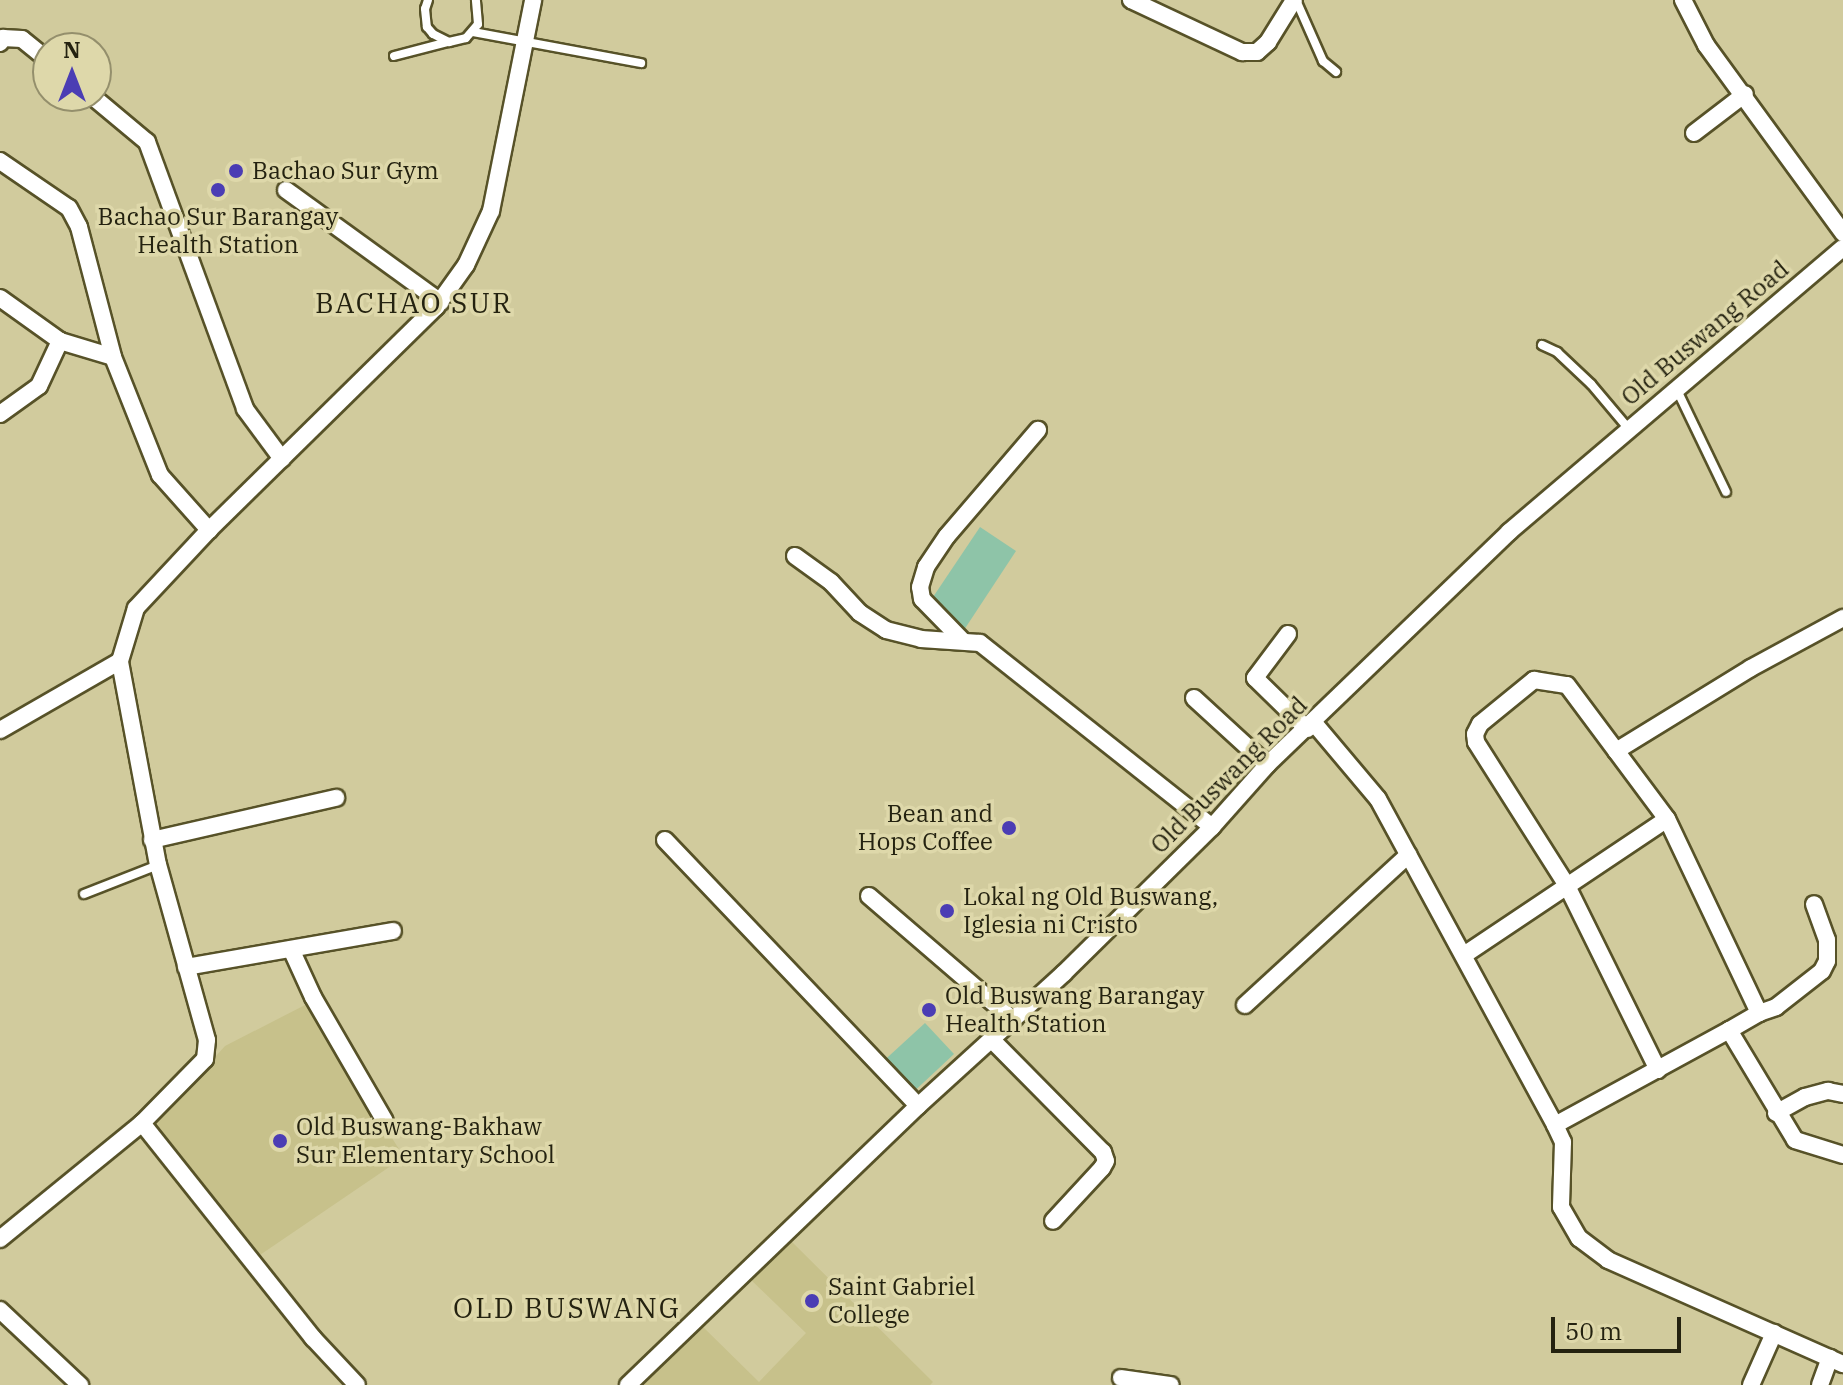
<!DOCTYPE html>
<style>
body{margin:0}
#map{position:relative;width:1843px;height:1385px;overflow:hidden;background:#d1cb9d;font-family:"IBM Plex Serif",serif}
div>[style]{position:absolute}
[style*='--x']{left:calc(var(--x)*1px);top:calc(var(--y)*1px);width:calc(var(--w)*1px);rotate:calc(var(--a)*1deg)}
.built>*{inset:0;background:#c7c18b}
.green>*{inset:0;background:#8ec4a8}
.roads{filter:drop-shadow(2px 0 #575228) drop-shadow(-2px 0 #575228) drop-shadow(0 2px #575228) drop-shadow(0 -2px #575228)}
.service>*{height:8px;margin:-4px;padding:0 4px;transform-origin:4px;border-radius:4px;background:#fff}
.minor>*{height:16px;margin:-8px;padding:0 8px;transform-origin:8px;border-radius:8px;background:#fff}
.dots>*{width:22px;height:22px;translate:-50% -50%;box-sizing:border-box;border:4px solid #ded8aa;border-radius:50%}
span{translate:-50% -50%;white-space:nowrap;text-align:center;line-height:1.15;-webkit-text-stroke:7px #ded8aa;paint-order:stroke}
.poi-label{font-size:24px;color:#242210}
.left{translate:0 -50%;text-align:left}
.right{translate:-100% -50%;text-align:right}
.street-label{font-size:24px;color:#242210}
.quarter-label{font-size:28px;color:#242210;letter-spacing:2px}
.north{position:absolute;left:32px;top:32px;width:80px;height:80px;box-sizing:border-box;background:#ded8aa;border:2px solid #948f6c;border-radius:50%;rotate:0deg;font-size:22px;font-weight:700;line-height:32px;text-align:center;color:#242210}
.north::after{content:'';display:block;margin:auto;width:28px;height:36px;background:#4b3db4;clip-path:polygon(50% 0,100% 100%,50% 72%,0 100%)}
.scale{position:absolute;left:1551px;top:1317px;width:130px;height:36px;box-sizing:border-box;border:4px solid #242210;border-top:0;padding-left:10px;font-size:24px;line-height:28px;white-space:nowrap;color:#242210;-webkit-text-stroke:6px #ded8aa;paint-order:stroke}
</style>
<div id="map">
<div class="built">
<div style="clip-path:polygon(307px 1004px,404px 1157px,257px 1257px,154px 1125px,225px 1046px)"></div>
<div style="clip-path:polygon(788px 1238px,933px 1382px,930px 1385px,639px 1385px,700px 1324px,759px 1382px,806px 1333px,748px 1277px)"></div>
</div>
<div class="green">
<div style="clip-path:polygon(980px 527px,1016px 551px,962px 633px,925px 609px)"></div>
<div style="clip-path:polygon(925px 1023px,954px 1054px,907px 1098px,877px 1067px)"></div>
</div>
<div class="roads">
<div class="service">
<div style="--x:428;--y:0;--w:9;--a:108"></div>
<div style="--x:425;--y:9;--w:18;--a:84"></div>
<div style="--x:427;--y:27;--w:9;--a:49"></div>
<div style="--x:433;--y:34;--w:18;--a:27"></div>
<div style="--x:449;--y:42;--w:17;--a:-13"></div>
<div style="--x:466;--y:38;--w:18;--a:-49"></div>
<div style="--x:478;--y:24;--w:24;--a:-95"></div>
<div style="--x:1296;--y:0;--w:67;--a:66.1"></div>
<div style="--x:1323;--y:61;--w:17;--a:40"></div>
<div style="--x:473;--y:32;--w:171;--a:10.5"></div>
<div style="--x:394;--y:56;--w:56;--a:-14.5"></div>
<div style="--x:1542;--y:345;--w:17;--a:25"></div>
<div style="--x:1557;--y:352;--w:47;--a:43.3"></div>
<div style="--x:1591;--y:384;--w:57;--a:49.9"></div>
<div style="--x:1677;--y:390;--w:113;--a:64.3"></div>
<div style="--x:84;--y:894;--w:79;--a:-21.4"></div>
</div>
<div class="minor">
<div style="--x:1131;--y:0;--w:123;--a:25.1"></div>
<div style="--x:1242;--y:52;--w:15;--a:0"></div>
<div style="--x:1257;--y:52;--w:15;--a:-42"></div>
<div style="--x:1268;--y:42;--w:49;--a:-58.2"></div>
<div style="--x:1683;--y:0;--w:51;--a:62.9"></div>
<div style="--x:1706;--y:45;--w:233;--a:53.9"></div>
<div style="--x:0;--y:43;--w:6;--a:-59"></div>
<div style="--x:3;--y:38;--w:19;--a:3"></div>
<div style="--x:22;--y:39;--w:33;--a:39"></div>
<div style="--x:92;--y:96;--w:72;--a:39.9"></div>
<div style="--x:147;--y:142;--w:284;--a:69.8"></div>
<div style="--x:245;--y:409;--w:62;--a:53.5"></div>
<div style="--x:1694;--y:133;--w:64;--a:-37.4"></div>
<div style="--x:0;--y:161;--w:83;--a:34.3"></div>
<div style="--x:69;--y:208;--w:21;--a:62"></div>
<div style="--x:79;--y:227;--w:134;--a:75.3"></div>
<div style="--x:113;--y:357;--w:127;--a:68.3"></div>
<div style="--x:160;--y:475;--w:74;--a:48.3"></div>
<div style="--x:286;--y:190;--w:191;--a:35.9"></div>
<div style="--x:0;--y:298;--w:74;--a:35.6"></div>
<div style="--x:60;--y:341;--w:55;--a:16.8"></div>
<div style="--x:0;--y:414;--w:48;--a:-35.7"></div>
<div style="--x:39;--y:386;--w:50;--a:-65"></div>
<div style="--x:795;--y:556;--w:44;--a:35.8"></div>
<div style="--x:831;--y:582;--w:42;--a:46.9"></div>
<div style="--x:860;--y:613;--w:31;--a:33"></div>
<div style="--x:886;--y:630;--w:36;--a:14"></div>
<div style="--x:921;--y:639;--w:59;--a:3.9"></div>
<div style="--x:980;--y:643;--w:296;--a:38.4"></div>
<div style="--x:1288;--y:634;--w:55;--a:126.9"></div>
<div style="--x:1255;--y:678;--w:73;--a:44.4"></div>
<div style="--x:962;--y:640;--w:57;--a:-134.3"></div>
<div style="--x:922;--y:599;--w:12;--a:-99"></div>
<div style="--x:920;--y:587;--w:21;--a:-73"></div>
<div style="--x:926;--y:567;--w:37;--a:-56"></div>
<div style="--x:947;--y:536;--w:140;--a:-49.4"></div>
<div style="--x:1194;--y:698;--w:99;--a:42.5"></div>
<div style="--x:1314;--y:723;--w:99;--a:49.9"></div>
<div style="--x:1378;--y:799;--w:371;--a:61.5"></div>
<div style="--x:1555;--y:1125;--w:19;--a:65"></div>
<div style="--x:1563;--y:1142;--w:65;--a:91.8"></div>
<div style="--x:1561;--y:1207;--w:36;--a:60"></div>
<div style="--x:1579;--y:1238;--w:36;--a:37"></div>
<div style="--x:1608;--y:1260;--w:257;--a:23.9"></div>
<div style="--x:0;--y:730;--w:138;--a:-29.9"></div>
<div style="--x:1616;--y:751;--w:158;--a:-31.6"></div>
<div style="--x:1751;--y:668;--w:105;--a:-28.5"></div>
<div style="--x:152;--y:840;--w:189;--a:-12.9"></div>
<div style="--x:665;--y:840;--w:367;--a:46.4"></div>
<div style="--x:869;--y:896;--w:190;--a:40.7"></div>
<div style="--x:291;--y:949;--w:53;--a:65.4"></div>
<div style="--x:313;--y:997;--w:143;--a:59.9"></div>
<div style="--x:1464;--y:955;--w:244;--a:-33.8"></div>
<div style="--x:1667;--y:819;--w:215;--a:64.6"></div>
<div style="--x:1759;--y:1013;--w:34;--a:150"></div>
<div style="--x:186;--y:967;--w:210;--a:-9.9"></div>
<div style="--x:1245;--y:1005;--w:222;--a:-42.6"></div>
<div style="--x:1759;--y:1013;--w:18;--a:-19"></div>
<div style="--x:1776;--y:1007;--w:58;--a:-38"></div>
<div style="--x:1822;--y:971;--w:11;--a:-63"></div>
<div style="--x:1827;--y:961;--w:21;--a:-90"></div>
<div style="--x:1827;--y:940;--w:38;--a:-110"></div>
<div style="--x:992;--y:1040;--w:158;--a:45.3"></div>
<div style="--x:1103;--y:1152;--w:9;--a:72"></div>
<div style="--x:1106;--y:1161;--w:8;--a:120"></div>
<div style="--x:1102;--y:1168;--w:72;--a:132.8"></div>
<div style="--x:1658;--y:1070;--w:208;--a:-116.3"></div>
<div style="--x:1566;--y:884;--w:168;--a:-122.4"></div>
<div style="--x:1476;--y:742;--w:8;--a:-97"></div>
<div style="--x:1475;--y:734;--w:11;--a:-63"></div>
<div style="--x:1480;--y:724;--w:70;--a:-39.2"></div>
<div style="--x:1534;--y:680;--w:33;--a:9"></div>
<div style="--x:1567;--y:685;--w:167;--a:53.3"></div>
<div style="--x:1776;--y:1113;--w:33;--a:-29"></div>
<div style="--x:1805;--y:1097;--w:24;--a:-15"></div>
<div style="--x:1828;--y:1091;--w:15;--a:11"></div>
<div style="--x:142;--y:1123;--w:275;--a:51.5"></div>
<div style="--x:313;--y:1338;--w:64;--a:46.9"></div>
<div style="--x:1555;--y:1125;--w:198;--a:-28.6"></div>
<div style="--x:1729;--y:1030;--w:128;--a:59"></div>
<div style="--x:1795;--y:1140;--w:50;--a:17.4"></div>
<div style="--x:0;--y:1239;--w:183;--a:-39.2"></div>
<div style="--x:142;--y:1123;--w:90;--a:-45.5"></div>
<div style="--x:205;--y:1059;--w:19;--a:-84"></div>
<div style="--x:207;--y:1040;--w:182;--a:-105.6"></div>
<div style="--x:158;--y:865;--w:208;--a:-100.6"></div>
<div style="--x:120;--y:661;--w:55;--a:-73.2"></div>
<div style="--x:136;--y:608;--w:107;--a:-46.9"></div>
<div style="--x:209;--y:530;--w:318;--a:-44.5"></div>
<div style="--x:436;--y:307;--w:52;--a:-54.5"></div>
<div style="--x:466;--y:265;--w:60;--a:-65.2"></div>
<div style="--x:491;--y:211;--w:215;--a:-78.7"></div>
<div style="--x:0;--y:1310;--w:110;--a:43.2"></div>
<div style="--x:1121;--y:1378;--w:50;--a:8"></div>
<div style="--x:628;--y:1385;--w:402;--a:-43.9"></div>
<div style="--x:918;--y:1106;--w:197;--a:-42.3"></div>
<div style="--x:1064;--y:973;--w:208;--a:-44.6"></div>
<div style="--x:1212;--y:827;--w:83;--a:-48.4"></div>
<div style="--x:1267;--y:765;--w:336;--a:-43.9"></div>
<div style="--x:1509;--y:532;--w:438;--a:-40.4"></div>
<div style="--x:1751;--y:1385;--w:57;--a:-66.1"></div>
<div style="--x:1820;--y:1385;--w:29;--a:-70"></div>
</div>
</div>
<div class="dots">
<div style="left:236px;top:171px;background:#4b3db4"></div>
<div style="left:218px;top:190px;background:#4b3db4"></div>
<div style="left:1009px;top:828px;background:#4b3db4"></div>
<div style="left:947px;top:911px;background:#4b3db4"></div>
<div style="left:929px;top:1010px;background:#4b3db4"></div>
<div style="left:280px;top:1141px;background:#4b3db4"></div>
<div style="left:812px;top:1301px;background:#4b3db4"></div>
</div>
<div class="poi-label">
<span class="left" style="left:252px;top:171px">Bachao Sur Gym</span>
<span style="left:218px;top:231px">Bachao Sur Barangay<br>Health Station</span>
<span class="right" style="left:993px;top:828px">Bean and<br>Hops Coffee</span>
<span class="left" style="left:963px;top:911px">Lokal ng Old Buswang,<br>Iglesia ni Cristo</span>
<span class="left" style="left:945px;top:1010px">Old Buswang Barangay<br>Health Station</span>
<span class="left" style="left:296px;top:1141px">Old Buswang-Bakhaw<br>Sur Elementary School</span>
<span class="left" style="left:828px;top:1301px">Saint Gabriel<br>College</span>
</div>
<div class="street-label">
<span style="left:1705px;top:333px;rotate:-40deg">Old Buswang Road</span>
<span style="left:1229px;top:775px;rotate:-45deg">Old Buswang Road</span>
</div>
<div class="quarter-label">
<span style="left:414px;top:303px">BACHAO SUR</span>
<span style="left:567px;top:1308px">OLD BUSWANG</span>
</div>
<div class="north">N</div>
<div class="scale">50 m</div>
</div>
